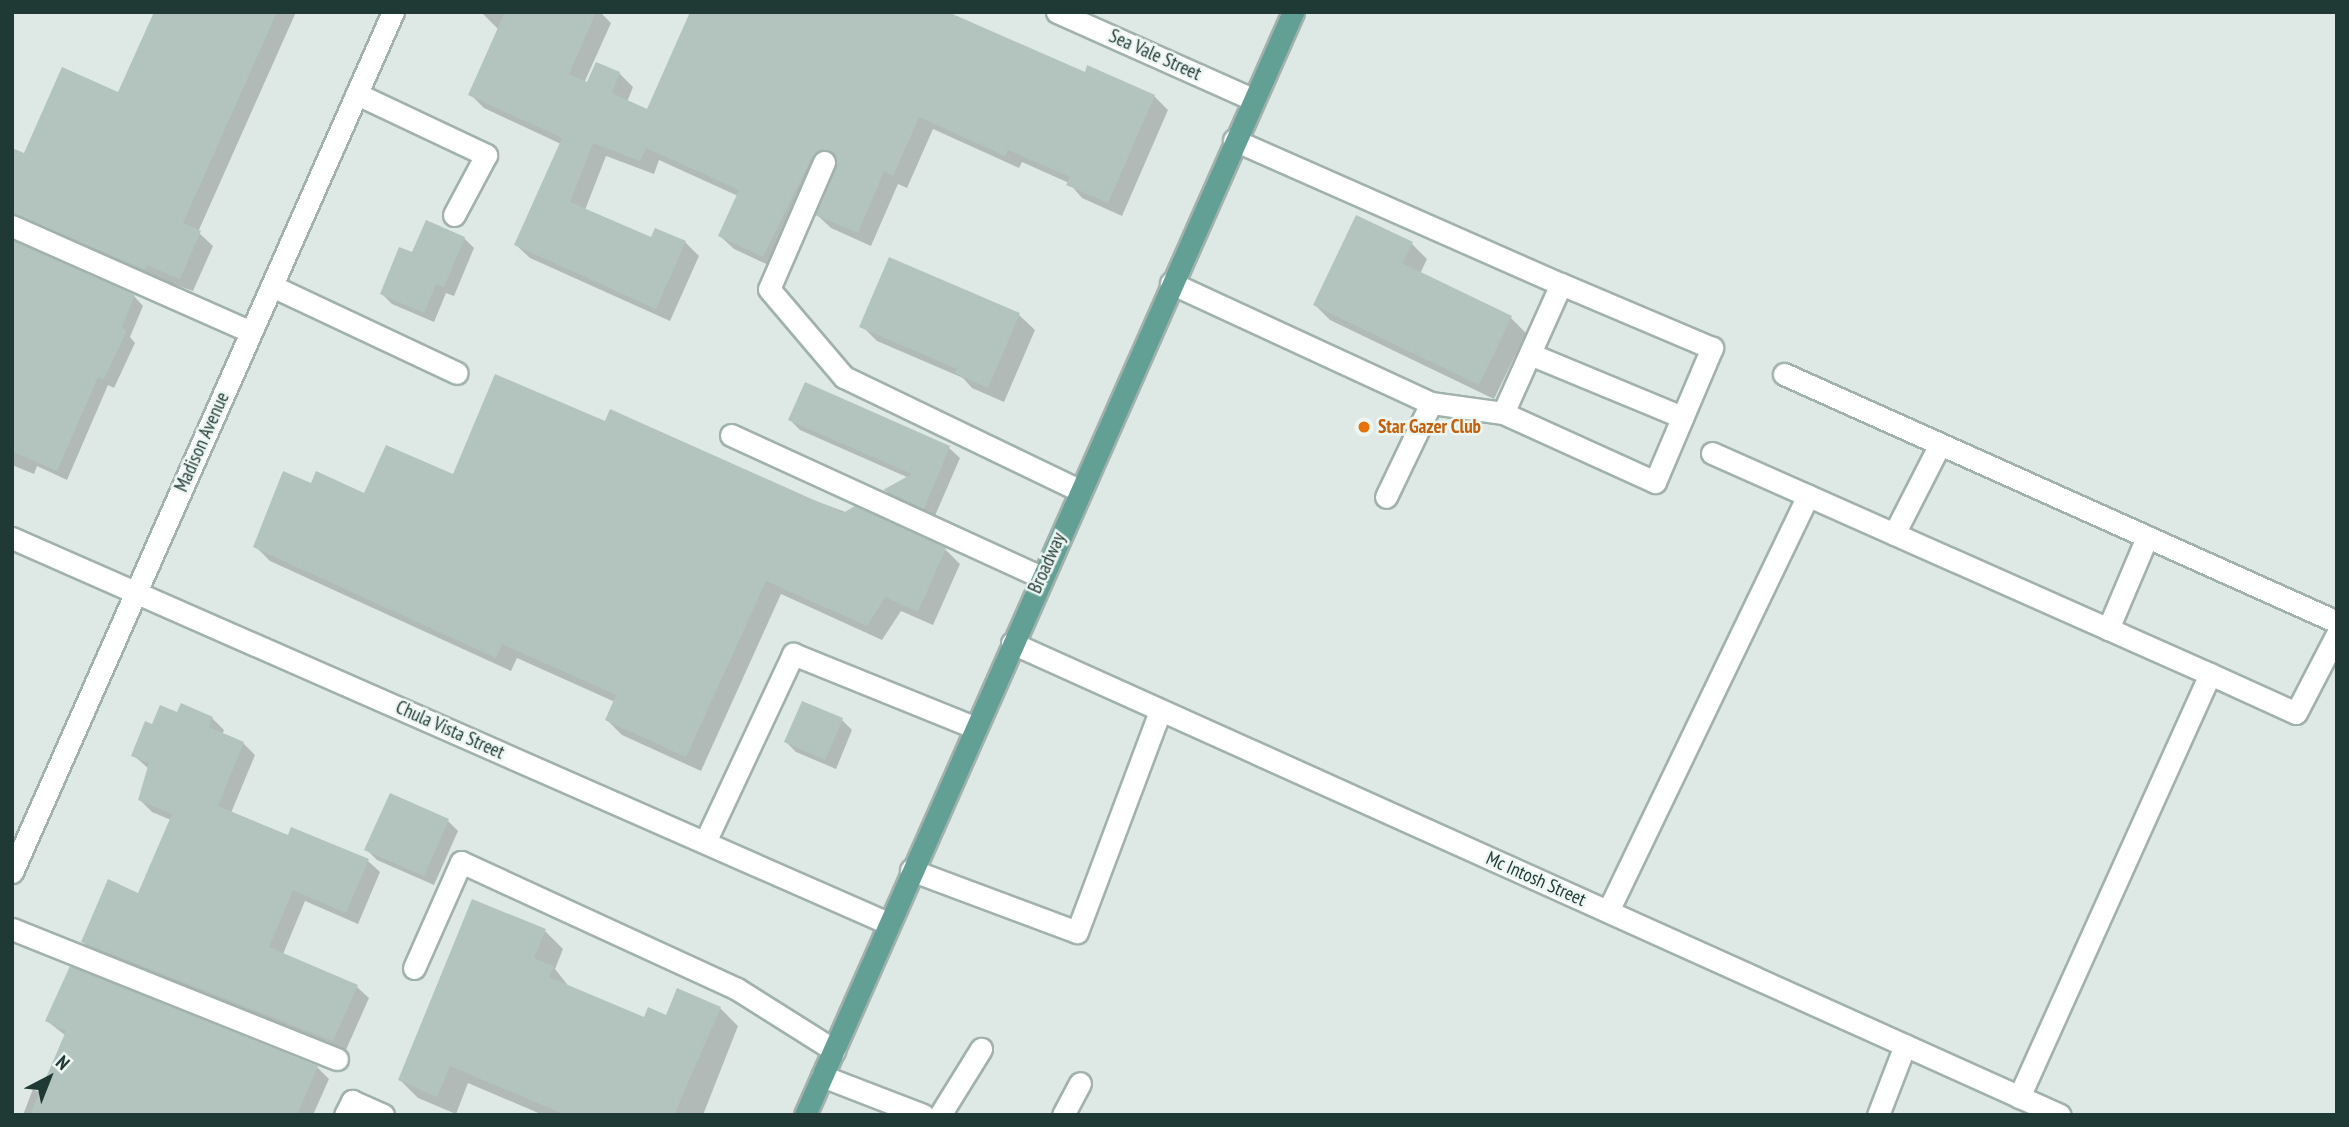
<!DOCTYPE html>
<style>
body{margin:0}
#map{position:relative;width:2349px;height:1127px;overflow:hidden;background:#dee9e5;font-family:"PT Sans Narrow",sans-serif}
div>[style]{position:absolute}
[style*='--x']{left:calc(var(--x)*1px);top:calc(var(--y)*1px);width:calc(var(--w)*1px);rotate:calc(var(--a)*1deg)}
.shadow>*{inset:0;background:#0003}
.building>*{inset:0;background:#b3c4be}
.roads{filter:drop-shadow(2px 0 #a1b1ac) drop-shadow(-2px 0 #a1b1ac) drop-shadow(0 2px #a1b1ac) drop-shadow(0 -2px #a1b1ac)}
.lane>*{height:21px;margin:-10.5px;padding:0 10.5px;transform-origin:10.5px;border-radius:10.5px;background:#fff}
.street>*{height:21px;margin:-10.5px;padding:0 10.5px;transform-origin:10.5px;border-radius:10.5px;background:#fff}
.primary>*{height:21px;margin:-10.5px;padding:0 10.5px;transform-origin:10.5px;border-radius:10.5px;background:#629f95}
.dots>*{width:19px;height:19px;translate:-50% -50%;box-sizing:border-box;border:4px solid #eef6f3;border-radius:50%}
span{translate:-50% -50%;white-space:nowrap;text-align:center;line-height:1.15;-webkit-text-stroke:5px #eef6f3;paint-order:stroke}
.street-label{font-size:19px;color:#1f3934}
.food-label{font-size:19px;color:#c56008;font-weight:700}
.left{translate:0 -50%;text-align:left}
.frame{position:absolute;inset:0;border:14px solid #1f3934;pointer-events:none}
.north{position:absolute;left:14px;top:1043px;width:70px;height:70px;-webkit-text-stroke:5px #eef6f3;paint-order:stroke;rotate:42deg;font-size:19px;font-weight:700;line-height:28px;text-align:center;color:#1f3934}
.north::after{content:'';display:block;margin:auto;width:24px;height:32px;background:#1f3934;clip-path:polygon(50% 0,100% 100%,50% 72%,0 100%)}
</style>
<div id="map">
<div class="shadow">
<div style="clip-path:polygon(156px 12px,296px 12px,198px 232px,213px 246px,193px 291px,17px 229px,14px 243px,134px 296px,143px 306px,130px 337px,135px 343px,114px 388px,108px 385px,67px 480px,37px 466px,34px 474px,12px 465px,12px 154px,25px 154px,119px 95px)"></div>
<div style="clip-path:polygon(481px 12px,600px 12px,611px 23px,584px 83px,619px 73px,633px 87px,627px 102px,647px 111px,1085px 74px,1154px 96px,1168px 110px,1122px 216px,1082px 198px,1069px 183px,1022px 162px,1019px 168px,933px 129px,907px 188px,898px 184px,871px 246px,831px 228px,817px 215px,840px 159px,825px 170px,777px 269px,734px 249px,720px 236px,738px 196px,659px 160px,654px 174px,606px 156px,585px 210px,652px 239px,685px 242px,699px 256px,670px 321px,530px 258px,516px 245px,561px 144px,484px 108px,470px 94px,499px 30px)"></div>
<div style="clip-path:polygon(464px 238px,474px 248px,454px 296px,446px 293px,434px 322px,392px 304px,382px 294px,413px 254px)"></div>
<div style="clip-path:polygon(1412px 244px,1427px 259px,1420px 274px,1511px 318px,1526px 333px,1494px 399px,1330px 320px,1315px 305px)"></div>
<div style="clip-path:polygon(890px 259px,1019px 315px,1035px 330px,1004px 402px,972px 388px,963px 378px,877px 341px,862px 326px)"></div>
<div style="clip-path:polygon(790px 420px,949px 448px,960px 458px,934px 518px,896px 500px,886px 491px,909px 478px,800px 430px)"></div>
<div style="clip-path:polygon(606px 423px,945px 549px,960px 564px,933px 625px,901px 611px,882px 640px,781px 594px,701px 771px,622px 735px,607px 720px,615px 702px,517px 658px,511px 671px,270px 561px,255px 546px,312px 486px,365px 496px,453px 476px)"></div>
<div style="clip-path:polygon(178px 714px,212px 718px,224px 730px,222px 735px,243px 743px,255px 755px,231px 813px,289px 837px,368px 861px,380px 872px,358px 924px,305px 901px,283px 954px,357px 987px,369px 998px,345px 1052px,95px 954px,83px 942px,139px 896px,171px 820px,152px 812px,140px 800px,149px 769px,133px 755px,153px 726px)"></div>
<div style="clip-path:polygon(842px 720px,852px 730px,836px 769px,796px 752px,786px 742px)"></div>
<div style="clip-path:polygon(448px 821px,458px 831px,434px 885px,377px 860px,366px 849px)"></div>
<div style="clip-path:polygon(545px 931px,563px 949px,555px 969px,570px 988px,645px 1019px,720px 1008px,738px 1026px,703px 1115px,543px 1115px,468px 1083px,456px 1114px,418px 1098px,400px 1080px)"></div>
<div style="clip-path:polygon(47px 1021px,317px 1067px,329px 1079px,313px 1115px,23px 1115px,33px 1089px,41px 1093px,66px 1036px)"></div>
</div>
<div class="building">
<div style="clip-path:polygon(154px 12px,277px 12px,183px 223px,201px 231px,180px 279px,147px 265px,145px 270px,12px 213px,12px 148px,24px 153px,62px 67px,118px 92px)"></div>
<div style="clip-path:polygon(505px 12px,596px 12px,569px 74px,587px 82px,596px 62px,620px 72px,612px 93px,647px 109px,690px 12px,948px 12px,1085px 72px,1087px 65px,1155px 95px,1108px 203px,1066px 185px,1070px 177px,1008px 150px,1005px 156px,919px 117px,893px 176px,884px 171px,858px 233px,815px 215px,837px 161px,834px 154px,822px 149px,812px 157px,763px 257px,718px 236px,739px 190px,646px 148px,640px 161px,593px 143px,570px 202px,651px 237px,655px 228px,686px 241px,656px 309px,514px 245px,562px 138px,468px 95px)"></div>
<div style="clip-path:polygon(1356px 215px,1413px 242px,1402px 263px,1512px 316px,1479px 385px,1313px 305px)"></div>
<div style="clip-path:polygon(426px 220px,465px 237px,444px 287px,436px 284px,424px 313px,380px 294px,399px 247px,412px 252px)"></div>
<div style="clip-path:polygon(12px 240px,135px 295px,122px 326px,126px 332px,104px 379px,98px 377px,57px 471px,12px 451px)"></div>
<div style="clip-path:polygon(889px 257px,1020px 313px,988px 388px,955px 373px,957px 369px,859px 327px)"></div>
<div style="clip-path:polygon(495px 374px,605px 421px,610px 409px,843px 513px,855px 506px,946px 548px,918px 612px,885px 597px,867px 626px,766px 581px,686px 757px,605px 720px,616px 695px,502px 644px,496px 658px,253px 547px,283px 471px,311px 483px,316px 471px,364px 493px,386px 445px,453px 474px)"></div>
<div style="clip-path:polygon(805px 382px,950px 446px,924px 509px,883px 490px,912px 474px,788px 420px)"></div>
<div style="clip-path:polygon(802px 701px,843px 718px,825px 760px,784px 742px)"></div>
<div style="clip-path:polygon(181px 703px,213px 717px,209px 727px,244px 742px,218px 806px,288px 835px,291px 827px,369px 859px,346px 913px,293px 890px,269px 947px,358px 985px,333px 1041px,81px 942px,108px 879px,138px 893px,172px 814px,138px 800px,149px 763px,131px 756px,145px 721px,152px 724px,160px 705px,177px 712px)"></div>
<div style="clip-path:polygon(390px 793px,449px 819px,424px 876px,364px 850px)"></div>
<div style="clip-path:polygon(472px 899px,546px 929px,534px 958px,554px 966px,549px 977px,644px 1017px,648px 1007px,666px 1015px,677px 988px,721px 1007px,674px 1115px,566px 1115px,450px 1066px,437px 1097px,398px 1080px)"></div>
<div style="clip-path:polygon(70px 966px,318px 1066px,297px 1115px,30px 1115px,66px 1031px,45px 1021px)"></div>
</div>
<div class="roads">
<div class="lane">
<div style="--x:357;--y:94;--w:143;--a:25.3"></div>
<div style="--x:486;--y:155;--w:68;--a:118.1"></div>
<div style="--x:1234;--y:140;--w:357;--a:23.8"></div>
<div style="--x:1561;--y:284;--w:141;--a:114.2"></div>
<div style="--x:1503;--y:413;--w:73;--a:-172.1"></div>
<div style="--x:1431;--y:403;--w:104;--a:115.6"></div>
<div style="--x:824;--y:162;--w:138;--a:113.4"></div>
<div style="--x:769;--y:289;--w:116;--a:49.6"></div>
<div style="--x:844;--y:377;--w:261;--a:25.7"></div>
<div style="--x:12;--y:226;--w:261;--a:23.9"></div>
<div style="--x:1171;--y:283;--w:286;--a:24.8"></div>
<div style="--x:272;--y:286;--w:204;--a:25.2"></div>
<div style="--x:1530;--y:354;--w:165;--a:22.5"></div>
<div style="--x:1784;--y:374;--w:606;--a:24.15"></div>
<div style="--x:1503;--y:413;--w:167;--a:24.4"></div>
<div style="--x:1655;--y:482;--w:146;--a:-67"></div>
<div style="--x:1712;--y:348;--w:164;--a:-157"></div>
<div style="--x:731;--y:435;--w:341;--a:24.6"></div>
<div style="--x:1712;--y:453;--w:545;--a:23.93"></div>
<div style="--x:1894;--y:534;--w:101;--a:-62.9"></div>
<div style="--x:2108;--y:629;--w:100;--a:-67"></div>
<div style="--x:705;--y:842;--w:208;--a:-64.9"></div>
<div style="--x:793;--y:654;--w:195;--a:22"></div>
<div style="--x:911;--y:870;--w:177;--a:20.5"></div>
<div style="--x:1077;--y:932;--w:236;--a:-69.4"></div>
<div style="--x:1608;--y:911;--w:461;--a:-64.3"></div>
<div style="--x:12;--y:929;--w:350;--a:21.8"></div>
<div style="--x:414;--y:968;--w:116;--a:-66.1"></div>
<div style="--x:461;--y:862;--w:304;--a:24.7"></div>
<div style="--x:737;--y:989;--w:115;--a:32.2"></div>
<div style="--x:822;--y:1076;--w:108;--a:21.1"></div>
<div style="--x:2019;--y:1097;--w:464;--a:-65.7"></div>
<div style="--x:2210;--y:674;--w:94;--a:24.4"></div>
<div style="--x:2296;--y:713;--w:89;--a:-62.6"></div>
<div style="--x:345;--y:1115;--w:16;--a:-63"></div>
<div style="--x:352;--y:1101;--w:34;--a:24"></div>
<div style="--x:940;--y:1115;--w:78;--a:-58.2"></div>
<div style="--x:1063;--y:1115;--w:36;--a:-62"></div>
<div style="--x:1878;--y:1115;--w:75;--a:-68.9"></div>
</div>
<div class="street">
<div style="--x:1057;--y:12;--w:214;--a:24"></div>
<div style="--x:12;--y:538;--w:957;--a:23.73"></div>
<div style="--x:1012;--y:643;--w:1149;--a:24.25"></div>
<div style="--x:12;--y:872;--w:941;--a:-66.11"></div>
</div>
<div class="primary">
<div style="--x:805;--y:1115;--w:1206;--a:-66.13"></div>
</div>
</div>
<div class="dots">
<div style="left:1364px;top:427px;background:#e8710a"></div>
</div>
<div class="street-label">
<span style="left:1155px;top:55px;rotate:24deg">Sea Vale Street</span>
<span style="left:202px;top:442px;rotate:-66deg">Madison Avenue</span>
<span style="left:1047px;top:563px;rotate:-66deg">Broadway</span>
<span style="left:450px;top:730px;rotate:24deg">Chula Vista Street</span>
<span style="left:1536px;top:879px;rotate:24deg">Mc Intosh Street</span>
</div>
<div class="food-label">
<span class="left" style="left:1378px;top:427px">Star Gazer Club</span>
</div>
<div class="frame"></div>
<div class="north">N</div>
</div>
